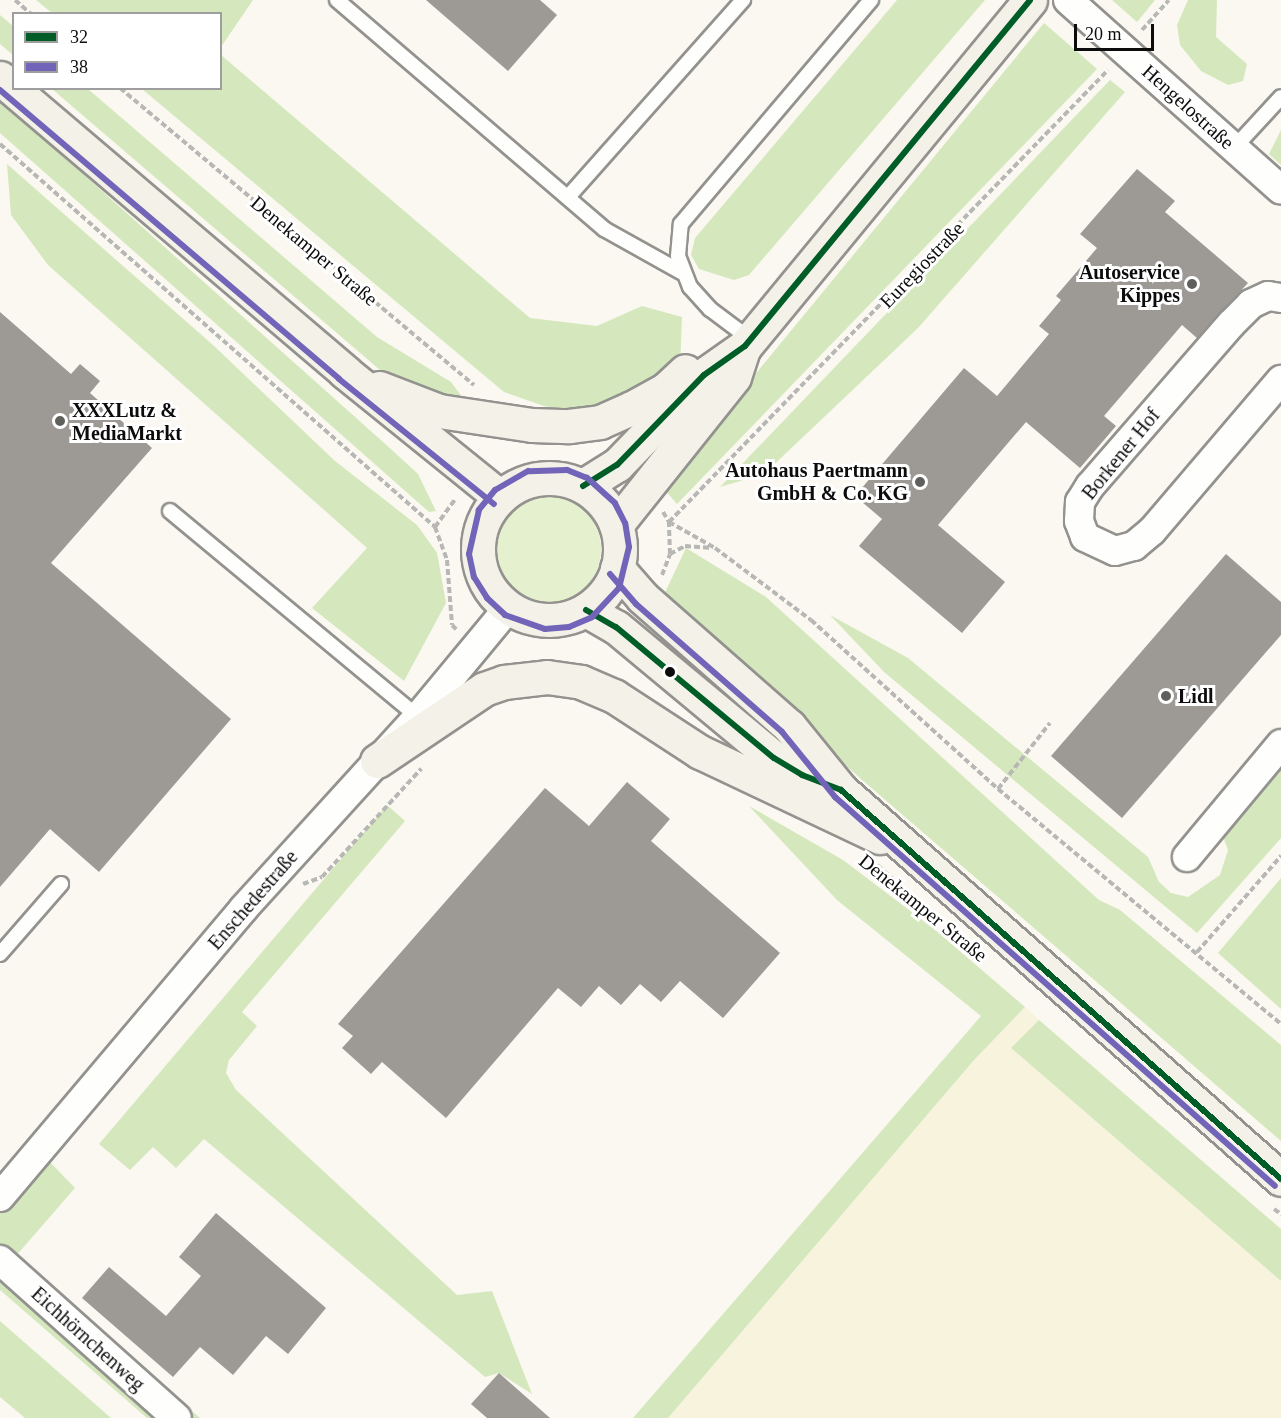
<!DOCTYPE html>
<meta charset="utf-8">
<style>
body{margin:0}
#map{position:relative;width:1281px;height:1418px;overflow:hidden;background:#faf8f0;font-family:Georgia,serif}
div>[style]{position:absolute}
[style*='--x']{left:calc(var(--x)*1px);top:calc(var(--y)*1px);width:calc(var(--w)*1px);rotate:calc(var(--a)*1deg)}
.farmland>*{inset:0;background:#f7f3dc}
.green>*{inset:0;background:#e5f0cf}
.round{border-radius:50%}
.forest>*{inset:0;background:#d5e8bd}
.building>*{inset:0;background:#9d9a96}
.path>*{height:4px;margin-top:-2px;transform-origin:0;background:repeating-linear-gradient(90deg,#b7b7b5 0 6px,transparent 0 9px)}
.roads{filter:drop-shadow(2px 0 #93928f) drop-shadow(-2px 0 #93928f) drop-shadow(0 2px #93928f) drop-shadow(0 -2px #93928f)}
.lane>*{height:14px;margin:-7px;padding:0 7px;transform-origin:7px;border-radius:7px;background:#fefefd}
.street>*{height:28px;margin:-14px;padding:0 14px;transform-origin:14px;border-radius:14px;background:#fefefd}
.secondary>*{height:33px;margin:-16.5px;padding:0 16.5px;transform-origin:16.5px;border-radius:16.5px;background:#f4f2e8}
.secondary>.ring{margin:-16.5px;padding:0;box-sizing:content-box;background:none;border:33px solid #f4f2e8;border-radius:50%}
.bus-1>*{height:6px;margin:-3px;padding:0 3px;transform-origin:3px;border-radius:3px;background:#005d28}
.bus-2>*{height:6px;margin:-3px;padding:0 3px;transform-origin:3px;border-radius:3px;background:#7264b8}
.dots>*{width:16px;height:16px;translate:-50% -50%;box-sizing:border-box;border:3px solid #fff;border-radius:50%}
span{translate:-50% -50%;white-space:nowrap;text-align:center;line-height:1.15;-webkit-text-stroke:6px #fff;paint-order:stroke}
.street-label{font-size:20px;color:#0c0c0c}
.poi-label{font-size:20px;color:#0c0c0c;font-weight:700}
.right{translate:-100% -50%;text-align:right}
.left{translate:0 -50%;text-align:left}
.legend{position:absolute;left:12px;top:12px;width:210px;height:78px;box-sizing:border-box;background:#fff;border:2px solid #9e9e9e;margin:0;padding:8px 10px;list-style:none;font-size:18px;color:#0c0c0c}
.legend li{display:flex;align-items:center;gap:12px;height:30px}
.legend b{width:30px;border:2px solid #9e9e9e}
.scale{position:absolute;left:1074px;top:24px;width:80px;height:27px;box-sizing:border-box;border:3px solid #0c0c0c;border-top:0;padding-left:8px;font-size:18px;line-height:21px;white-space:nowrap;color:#0c0c0c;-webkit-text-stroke:4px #fff;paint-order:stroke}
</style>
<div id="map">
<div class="farmland">
<div style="clip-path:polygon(1025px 1007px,1039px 1020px,1012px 1049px,1281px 1281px,1281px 1418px,668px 1418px,974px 1060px)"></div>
</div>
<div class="green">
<div class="round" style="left:493px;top:495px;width:108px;height:108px"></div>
</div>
<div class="forest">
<div style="clip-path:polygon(36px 0,253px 0,221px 47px,220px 14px,52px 13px)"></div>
<div style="clip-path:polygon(897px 0,985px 0,749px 275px,734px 280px,699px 269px,691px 255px,695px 238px)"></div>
<div style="clip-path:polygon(1112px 0,1155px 0,1137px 22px)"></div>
<div style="clip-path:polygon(1188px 0,1217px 0,1216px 37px,1247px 64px,1243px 81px,1228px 85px,1201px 71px,1180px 45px,1177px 25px)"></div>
<div style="clip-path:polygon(0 15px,13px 26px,13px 55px,0 44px)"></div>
<div style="clip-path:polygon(1044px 23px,1097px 69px,677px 504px,663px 488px,679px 467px)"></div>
<div style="clip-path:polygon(221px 55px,530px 318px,597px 326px,642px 306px,682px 317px,680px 369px,589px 414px,544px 406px,504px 392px,142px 89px,220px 88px)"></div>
<div style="clip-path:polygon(1110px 80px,1125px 92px,918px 328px,764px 474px,720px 487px)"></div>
<div style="clip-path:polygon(52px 89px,88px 89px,377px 337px,451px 382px,468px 405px,394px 382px)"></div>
<div style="clip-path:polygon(0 100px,392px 450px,418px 474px,436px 511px,429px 512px,0 133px)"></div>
<div style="clip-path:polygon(1281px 130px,1281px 165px,1269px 154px)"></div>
<div style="clip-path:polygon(7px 164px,213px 345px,335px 461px,417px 525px,437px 553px,446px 603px,404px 681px,312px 608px,367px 548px,48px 265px,11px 215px)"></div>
<div style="clip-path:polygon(686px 548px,766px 597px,1099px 900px,1120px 910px,1281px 1045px,1281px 1141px,861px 779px,662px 599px)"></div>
<div style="clip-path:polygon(830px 615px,908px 658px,1148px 857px,1159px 882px,1171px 893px,1188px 897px,1220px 875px,1228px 850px,1222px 834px,1281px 761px,1281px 838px,1197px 933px,884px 672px)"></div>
<div style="clip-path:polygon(387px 805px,405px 821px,242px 1012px,257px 1026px,229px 1060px,226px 1073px,236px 1090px,457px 1295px,492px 1291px,532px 1394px,499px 1373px,485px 1377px,204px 1139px,176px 1168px,153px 1147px,130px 1170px,99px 1144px)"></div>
<div style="clip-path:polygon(749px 806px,843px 860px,934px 929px,1025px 1007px,974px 1060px,668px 1418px,633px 1418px,981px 1016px,837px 900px)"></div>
<div style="clip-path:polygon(1281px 878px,1281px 1009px,1218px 953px)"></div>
<div style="clip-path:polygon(1039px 1020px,1281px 1229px,1281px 1281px,1011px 1048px)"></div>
<div style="clip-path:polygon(46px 1158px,75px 1188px,15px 1257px,200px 1418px,147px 1418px,0 1290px,0 1212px)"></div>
<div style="clip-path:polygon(0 1321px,111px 1418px,25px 1418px,0 1397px)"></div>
</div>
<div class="building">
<div style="clip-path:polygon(426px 0,540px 0,557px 15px,508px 71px)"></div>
<div style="clip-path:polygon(1137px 169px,1175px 201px,1165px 212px,1248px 283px,1197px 338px,1182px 325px,1104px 416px,1116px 426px,1080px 468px,1026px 422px,938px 525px,1005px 582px,962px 633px,859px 546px,882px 519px,855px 496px,964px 368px,997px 396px,1049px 334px,1039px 326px,1061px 300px,1056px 296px,1097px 248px,1080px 234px)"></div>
<div style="clip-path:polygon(0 312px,71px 374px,80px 364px,100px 381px,90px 393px,152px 448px,51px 563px,231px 719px,99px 872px,50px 829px,0 887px)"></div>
<div style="clip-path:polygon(1226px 554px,1281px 602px,1281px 635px,1122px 818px,1051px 756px)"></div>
<div style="clip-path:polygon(627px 782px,670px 819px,651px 841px,780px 953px,723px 1018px,680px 981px,661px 1002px,640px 984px,621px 1005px,599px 986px,581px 1007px,558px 988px,446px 1118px,382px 1062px,371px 1074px,342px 1048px,353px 1036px,338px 1024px,545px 788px,589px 826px)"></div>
<div style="clip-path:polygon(216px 1213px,326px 1308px,288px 1354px,266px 1336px,233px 1375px,200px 1347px,173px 1377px,82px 1298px,109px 1267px,166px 1316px,201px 1276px,179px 1257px)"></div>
<div style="clip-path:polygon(499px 1373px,550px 1418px,487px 1418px,471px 1404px)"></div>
</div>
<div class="path">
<div style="--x:15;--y:0;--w:21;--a:41"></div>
<div style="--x:1142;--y:30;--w:40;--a:-48"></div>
<div style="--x:120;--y:88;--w:462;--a:40"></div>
<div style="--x:0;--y:144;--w:580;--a:41.36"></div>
<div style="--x:435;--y:527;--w:35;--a:70"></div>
<div style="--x:447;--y:560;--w:65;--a:85.6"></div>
<div style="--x:452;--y:625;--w:6;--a:45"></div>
<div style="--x:663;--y:512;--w:12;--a:59"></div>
<div style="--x:669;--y:522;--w:53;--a:29.5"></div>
<div style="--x:715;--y:548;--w:120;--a:36.9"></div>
<div style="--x:811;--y:620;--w:252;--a:42.1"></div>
<div style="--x:998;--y:789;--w:368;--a:39.7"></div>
<div style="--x:435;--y:527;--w:36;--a:-54"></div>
<div style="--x:670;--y:554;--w:17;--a:-28"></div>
<div style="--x:685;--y:546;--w:27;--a:4"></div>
<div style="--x:662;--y:575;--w:22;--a:-69"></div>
<div style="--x:670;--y:554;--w:32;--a:-92"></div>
<div style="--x:669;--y:522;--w:630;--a:-45.84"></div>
<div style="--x:998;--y:789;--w:84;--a:-51.8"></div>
<div style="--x:877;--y:865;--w:41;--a:41.1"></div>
<div style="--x:303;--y:884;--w:20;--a:-20"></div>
<div style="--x:322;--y:877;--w:147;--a:-47.5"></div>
<div style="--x:1197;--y:952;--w:128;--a:-48.8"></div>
<div style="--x:1274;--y:1209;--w:9;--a:36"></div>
</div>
<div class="roads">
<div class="lane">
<div style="--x:337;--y:0;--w:352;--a:40.6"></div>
<div style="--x:604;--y:229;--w:88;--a:29.2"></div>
<div style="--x:1234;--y:148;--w:69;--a:-47.3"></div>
<div style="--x:568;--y:197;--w:264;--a:-48.4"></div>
<div style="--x:750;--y:339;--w:50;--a:-143.1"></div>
<div style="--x:710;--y:309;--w:30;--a:-132"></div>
<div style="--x:690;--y:287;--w:33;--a:-111"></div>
<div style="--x:678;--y:256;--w:32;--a:-85"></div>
<div style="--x:681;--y:224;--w:294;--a:-49.7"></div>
<div style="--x:170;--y:511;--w:322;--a:39.7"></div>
<div style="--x:0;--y:954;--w:93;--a:-48.9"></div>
</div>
<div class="street">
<div style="--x:1068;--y:0;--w:285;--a:41.7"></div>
<div style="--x:1281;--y:298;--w:13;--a:-171"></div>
<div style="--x:1268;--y:296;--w:19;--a:155"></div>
<div style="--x:1251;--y:304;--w:28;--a:135"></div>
<div style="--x:1231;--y:324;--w:215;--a:131"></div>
<div style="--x:1090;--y:486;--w:19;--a:122"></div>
<div style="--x:1080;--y:502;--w:19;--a:93"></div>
<div style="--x:1079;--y:521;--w:17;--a:69"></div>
<div style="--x:1085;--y:537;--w:33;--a:25"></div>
<div style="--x:1115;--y:551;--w:20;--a:-15"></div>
<div style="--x:1134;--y:546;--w:23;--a:-40"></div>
<div style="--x:1152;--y:531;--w:199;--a:-49.5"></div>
<div style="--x:1187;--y:857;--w:147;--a:-50.2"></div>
<div style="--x:0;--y:1197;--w:378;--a:-49.8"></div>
<div style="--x:244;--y:908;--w:258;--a:-47.7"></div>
<div style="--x:418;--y:717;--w:143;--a:-50.4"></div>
<div style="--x:0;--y:1260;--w:237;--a:41.8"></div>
</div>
<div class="secondary">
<div style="--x:0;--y:78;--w:453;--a:40.4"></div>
<div style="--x:345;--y:372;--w:199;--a:38.9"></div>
<div style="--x:379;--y:388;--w:64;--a:21"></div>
<div style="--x:439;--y:411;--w:94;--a:8.6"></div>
<div style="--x:532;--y:425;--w:37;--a:2"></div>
<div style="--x:569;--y:426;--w:31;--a:-7"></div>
<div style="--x:600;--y:422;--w:35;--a:-24"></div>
<div style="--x:632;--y:408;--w:39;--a:-29"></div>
<div style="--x:666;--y:389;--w:26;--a:-43"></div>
<div class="ring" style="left:478px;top:478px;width:109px;height:109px"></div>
<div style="--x:583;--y:486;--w:40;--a:-32"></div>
<div style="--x:617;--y:465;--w:125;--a:-46"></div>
<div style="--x:704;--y:375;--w:50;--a:-35.3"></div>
<div style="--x:745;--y:346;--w:448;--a:-50.5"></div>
<div style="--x:616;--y:525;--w:189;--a:-51.4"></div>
<div style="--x:734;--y:377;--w:28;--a:-72"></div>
<div style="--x:617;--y:568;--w:38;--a:49"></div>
<div style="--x:642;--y:597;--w:196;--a:41.3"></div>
<div style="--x:789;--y:726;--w:82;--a:50.9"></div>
<div style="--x:841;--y:790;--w:587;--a:41.48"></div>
<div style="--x:586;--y:610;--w:34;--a:30"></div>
<div style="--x:616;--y:627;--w:205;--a:39.7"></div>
<div style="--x:774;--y:758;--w:33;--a:31"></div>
<div style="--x:802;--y:775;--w:42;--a:21"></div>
<div style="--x:377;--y:761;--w:129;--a:-33.9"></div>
<div style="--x:484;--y:689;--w:21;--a:-19"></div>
<div style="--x:504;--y:682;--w:43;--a:-6.6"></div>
<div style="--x:547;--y:677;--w:34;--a:8"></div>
<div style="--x:581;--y:682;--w:36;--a:23"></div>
<div style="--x:614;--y:696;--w:103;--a:33.1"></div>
<div style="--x:700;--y:752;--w:199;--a:25.3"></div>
</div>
</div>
<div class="bus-1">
<div style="--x:583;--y:486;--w:40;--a:-32"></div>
<div style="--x:617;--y:465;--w:125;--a:-46"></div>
<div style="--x:704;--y:375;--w:50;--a:-35.3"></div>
<div style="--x:745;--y:346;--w:448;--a:-50.5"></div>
<div style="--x:586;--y:610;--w:34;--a:30"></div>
<div style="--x:616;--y:627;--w:205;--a:39.7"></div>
<div style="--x:774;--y:758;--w:33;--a:31"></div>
<div style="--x:802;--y:775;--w:42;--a:21"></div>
<div style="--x:841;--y:790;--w:587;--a:41.48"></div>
</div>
<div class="bus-2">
<div style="--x:0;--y:90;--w:445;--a:40.4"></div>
<div style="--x:339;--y:379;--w:199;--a:38.9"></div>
<div style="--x:528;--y:471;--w:38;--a:150"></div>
<div style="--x:495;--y:490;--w:26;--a:129"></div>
<div style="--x:479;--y:510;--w:45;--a:102.8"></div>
<div style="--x:469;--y:554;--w:24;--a:78"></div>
<div style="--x:474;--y:577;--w:25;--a:58"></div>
<div style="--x:487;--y:598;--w:25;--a:43"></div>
<div style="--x:505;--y:615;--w:42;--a:19.3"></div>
<div style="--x:545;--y:629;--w:24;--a:-5"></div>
<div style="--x:569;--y:627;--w:25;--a:-23"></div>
<div style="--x:592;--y:617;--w:40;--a:-47"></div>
<div style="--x:619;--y:588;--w:42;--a:-76.3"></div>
<div style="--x:629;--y:547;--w:24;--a:-99"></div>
<div style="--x:625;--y:523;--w:22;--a:-117"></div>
<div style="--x:615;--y:503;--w:38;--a:-138"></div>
<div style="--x:587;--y:478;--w:22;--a:-158"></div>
<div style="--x:567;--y:470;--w:38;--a:178"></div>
<div style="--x:610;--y:574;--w:40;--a:49"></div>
<div style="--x:636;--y:604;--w:194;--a:41.2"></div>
<div style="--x:782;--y:732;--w:84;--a:50.8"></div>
<div style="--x:835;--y:797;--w:587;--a:41.48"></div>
</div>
<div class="dots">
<div style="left:1192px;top:284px;background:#5f5f5c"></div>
<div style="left:60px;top:421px;background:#5f5f5c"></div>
<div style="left:920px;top:482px;background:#5f5f5c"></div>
<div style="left:670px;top:672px;background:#0c0c0c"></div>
<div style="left:1166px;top:696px;background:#5f5f5c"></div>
</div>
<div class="street-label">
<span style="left:1188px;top:107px;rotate:42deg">Hengelostraße</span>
<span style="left:314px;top:251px;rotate:40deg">Denekamper Straße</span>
<span style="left:922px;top:265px;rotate:-46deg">Euregiostraße</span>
<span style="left:1121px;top:454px;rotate:-51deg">Borkener Hof</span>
<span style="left:253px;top:900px;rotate:-49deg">Enschedestraße</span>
<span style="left:923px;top:908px;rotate:39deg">Denekamper Straße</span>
<span style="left:88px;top:1339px;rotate:42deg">Eichhörnchenweg</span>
</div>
<div class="poi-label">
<span class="right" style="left:1180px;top:284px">Autoservice<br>Kippes</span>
<span class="left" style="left:72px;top:422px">XXXLutz &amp;<br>MediaMarkt</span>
<span class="right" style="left:908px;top:482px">Autohaus Paertmann<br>GmbH &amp; Co. KG</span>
<span class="left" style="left:1178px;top:696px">Lidl</span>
</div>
<ul class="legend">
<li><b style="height:8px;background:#005d28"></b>32</li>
<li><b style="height:8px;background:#7264b8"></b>38</li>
</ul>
<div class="scale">20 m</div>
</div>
